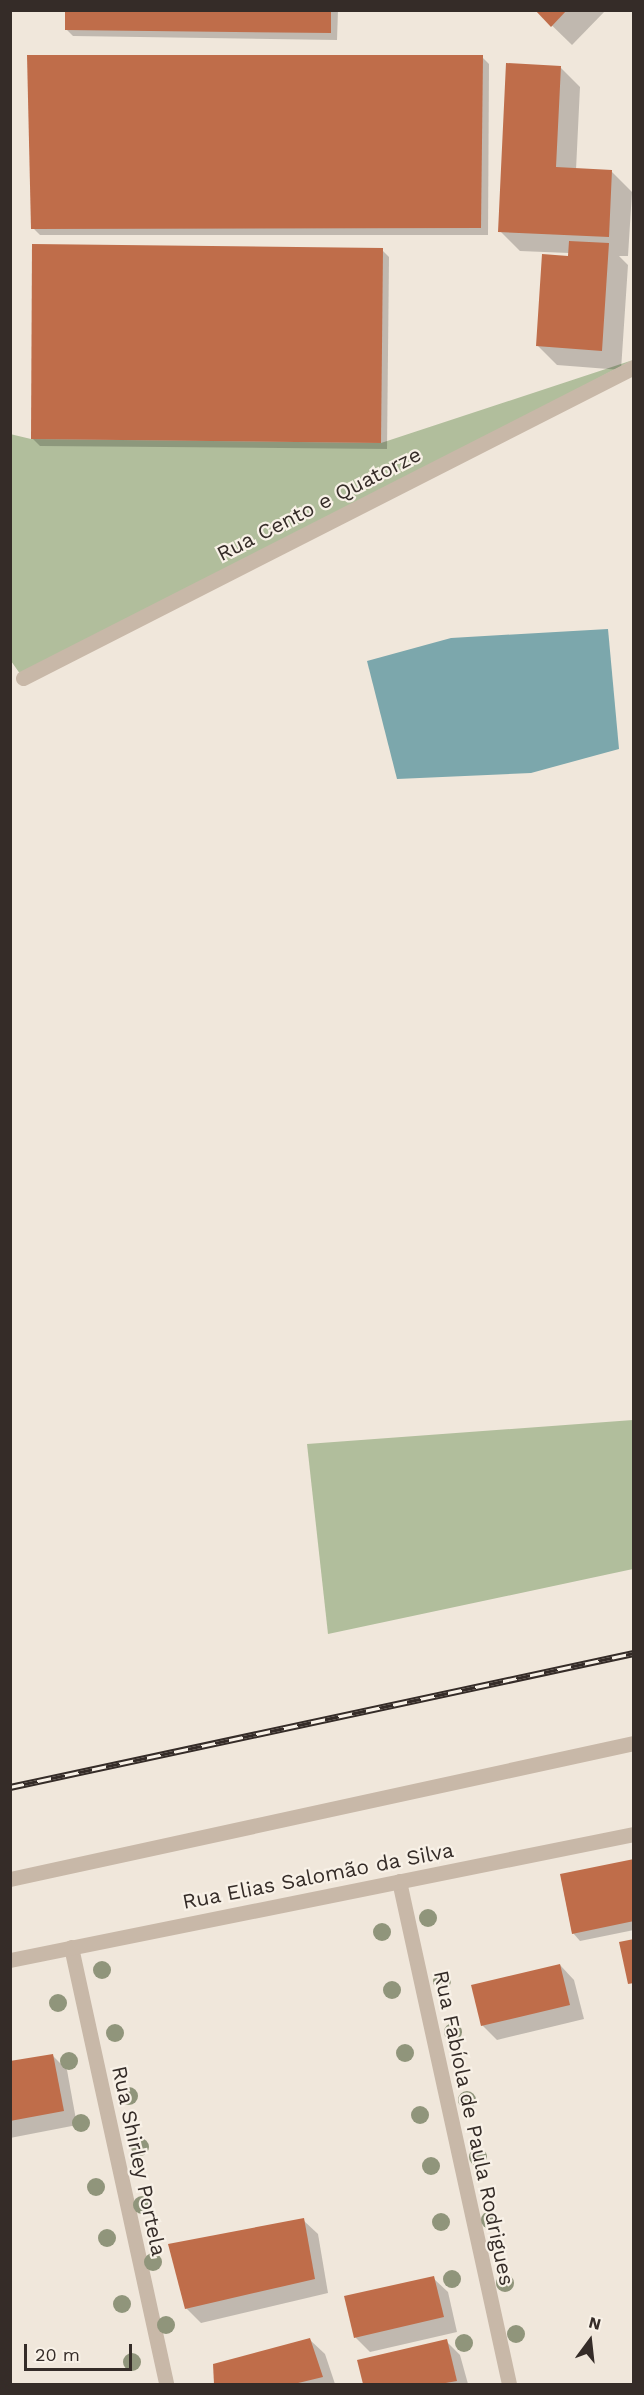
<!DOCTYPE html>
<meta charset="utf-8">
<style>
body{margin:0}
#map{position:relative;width:644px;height:2395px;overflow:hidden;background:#f0e7db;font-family:"Work Sans",sans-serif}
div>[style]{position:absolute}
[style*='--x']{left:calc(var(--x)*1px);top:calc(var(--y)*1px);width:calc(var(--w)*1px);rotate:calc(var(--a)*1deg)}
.green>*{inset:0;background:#b1be9c}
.water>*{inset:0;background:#7ca7ac}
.shadow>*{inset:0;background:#0003}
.building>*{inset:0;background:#bf6d4a}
.minor>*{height:15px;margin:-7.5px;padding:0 7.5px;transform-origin:7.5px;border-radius:7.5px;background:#c8b8a8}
.rail>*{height:7px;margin-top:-3.5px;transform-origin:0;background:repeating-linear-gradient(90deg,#f8f1e7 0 14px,#352c28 0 28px);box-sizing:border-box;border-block:2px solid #352c28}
.trees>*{width:18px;height:18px;margin:-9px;border-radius:50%;background:#90957b}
span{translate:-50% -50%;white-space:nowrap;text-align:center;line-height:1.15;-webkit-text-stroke:4.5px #f8f1e7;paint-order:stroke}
.street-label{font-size:21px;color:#352c28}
.frame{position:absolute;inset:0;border:12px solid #352c28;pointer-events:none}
.north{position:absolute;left:560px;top:2311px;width:60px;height:60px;-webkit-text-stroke:4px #f8f1e7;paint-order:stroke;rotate:15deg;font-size:16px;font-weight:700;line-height:24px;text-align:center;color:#352c28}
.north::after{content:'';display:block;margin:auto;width:21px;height:27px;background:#352c28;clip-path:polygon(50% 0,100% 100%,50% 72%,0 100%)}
.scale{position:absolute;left:24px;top:2344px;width:108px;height:27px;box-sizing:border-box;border:3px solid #352c28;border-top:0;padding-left:8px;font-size:18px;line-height:21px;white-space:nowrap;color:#352c28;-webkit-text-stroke:4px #f8f1e7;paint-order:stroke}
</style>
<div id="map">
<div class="green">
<div style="clip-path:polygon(633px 360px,23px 678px,11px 661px,10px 434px,31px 439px,381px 443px)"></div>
<div style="clip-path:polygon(633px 1420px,633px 1569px,328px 1634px,307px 1444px)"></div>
</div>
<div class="water">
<div style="clip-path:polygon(608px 629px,619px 749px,531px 773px,397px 779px,367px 661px,451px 638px)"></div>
</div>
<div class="shadow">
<div style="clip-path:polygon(66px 10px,338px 10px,337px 40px,73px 36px,66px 29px)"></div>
<div style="clip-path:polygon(536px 10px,606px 10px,572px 45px)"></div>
<div style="clip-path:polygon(482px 57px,489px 64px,488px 235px,40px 235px,33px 228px)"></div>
<div style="clip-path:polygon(560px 67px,580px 87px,576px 170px,612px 172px,632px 192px,628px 256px,619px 256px,628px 265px,621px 370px,557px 365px,537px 345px,569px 253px,520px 251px,500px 231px)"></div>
<div style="clip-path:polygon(382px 250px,389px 257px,387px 449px,40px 446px,32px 438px)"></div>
<div style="clip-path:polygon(634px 1861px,634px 1930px,580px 1941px,573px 1933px)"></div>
<div style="clip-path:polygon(560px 1965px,574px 1980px,584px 2019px,497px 2040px,482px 2025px)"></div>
<div style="clip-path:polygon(53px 2056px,67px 2070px,77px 2125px,10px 2138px,10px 2062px)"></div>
<div style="clip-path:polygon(303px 2220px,318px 2234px,328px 2293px,201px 2323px,186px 2308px)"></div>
<div style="clip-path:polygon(433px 2278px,448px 2292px,457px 2332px,370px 2352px,356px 2338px,346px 2297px)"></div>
<div style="clip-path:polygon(310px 2340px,325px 2354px,335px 2384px,215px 2384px,214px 2365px)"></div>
<div style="clip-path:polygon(446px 2341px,460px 2355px,468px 2384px,364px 2384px,359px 2361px)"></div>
</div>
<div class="building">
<div style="clip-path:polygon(65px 10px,331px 10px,331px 33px,65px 30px)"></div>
<div style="clip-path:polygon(535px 10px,567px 10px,551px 27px)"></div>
<div style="clip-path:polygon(27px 55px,483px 55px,481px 228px,31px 229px)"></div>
<div style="clip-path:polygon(506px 63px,561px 66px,556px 167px,612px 170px,609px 237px,498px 232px)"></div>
<div style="clip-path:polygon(569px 241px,609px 243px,602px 351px,536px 346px,542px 254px,568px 256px)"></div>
<div style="clip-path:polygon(32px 244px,383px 248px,381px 443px,31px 439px)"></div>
<div style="clip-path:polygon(634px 1859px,634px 1921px,572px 1934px,560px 1874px)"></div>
<div style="clip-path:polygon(634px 1939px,634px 1983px,628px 1984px,619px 1942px)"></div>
<div style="clip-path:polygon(560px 1964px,570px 2005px,481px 2026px,471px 1985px)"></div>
<div style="clip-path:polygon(53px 2054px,64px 2111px,10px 2121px,10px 2061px)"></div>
<div style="clip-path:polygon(304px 2218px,315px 2279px,185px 2309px,168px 2244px)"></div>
<div style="clip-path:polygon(434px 2276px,444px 2317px,354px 2338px,344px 2296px)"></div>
<div style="clip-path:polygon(310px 2338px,323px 2377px,294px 2384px,214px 2384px,213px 2364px)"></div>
<div style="clip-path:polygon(447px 2339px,457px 2381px,440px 2384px,363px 2384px,357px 2360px)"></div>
</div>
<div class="minor">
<div style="--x:23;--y:678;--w:686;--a:-26.98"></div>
<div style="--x:10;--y:1879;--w:639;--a:-12.3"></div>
<div style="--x:399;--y:1881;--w:515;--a:77.66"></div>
<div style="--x:71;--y:1947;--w:447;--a:77.7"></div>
<div style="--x:10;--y:1960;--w:637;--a:-11.42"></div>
</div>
<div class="rail">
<div style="--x:10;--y:1787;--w:638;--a:-12.12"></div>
</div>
<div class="trees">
<div style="left:428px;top:1918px"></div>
<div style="left:382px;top:1932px"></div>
<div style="left:102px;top:1970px"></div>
<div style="left:442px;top:1981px"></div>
<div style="left:392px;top:1990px"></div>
<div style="left:58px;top:2003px"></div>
<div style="left:453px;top:2032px"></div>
<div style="left:115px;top:2033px"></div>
<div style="left:405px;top:2053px"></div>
<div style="left:69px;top:2061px"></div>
<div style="left:129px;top:2096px"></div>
<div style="left:467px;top:2100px"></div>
<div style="left:420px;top:2115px"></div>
<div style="left:81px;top:2123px"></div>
<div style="left:140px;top:2147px"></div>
<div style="left:478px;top:2157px"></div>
<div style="left:431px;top:2166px"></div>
<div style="left:96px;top:2187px"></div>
<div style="left:142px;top:2205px"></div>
<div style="left:490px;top:2220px"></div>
<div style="left:441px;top:2222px"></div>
<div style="left:107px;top:2238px"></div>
<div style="left:153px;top:2262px"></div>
<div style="left:452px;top:2279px"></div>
<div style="left:505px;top:2283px"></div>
<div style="left:122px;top:2304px"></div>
<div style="left:166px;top:2325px"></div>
<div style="left:516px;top:2334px"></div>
<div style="left:464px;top:2343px"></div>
<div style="left:132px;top:2362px"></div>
</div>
<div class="street-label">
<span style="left:319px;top:504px;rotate:-27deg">Rua Cento e Quatorze</span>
<span style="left:318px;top:1876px;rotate:-11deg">Rua Elias Salomão da Silva</span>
<span style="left:474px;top:2128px;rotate:78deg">Rua Fabíola de Paula Rodrigues</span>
<span style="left:139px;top:2161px;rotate:78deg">Rua Shirley Portela</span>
</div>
<div class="frame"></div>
<div class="north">N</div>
<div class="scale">20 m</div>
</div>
